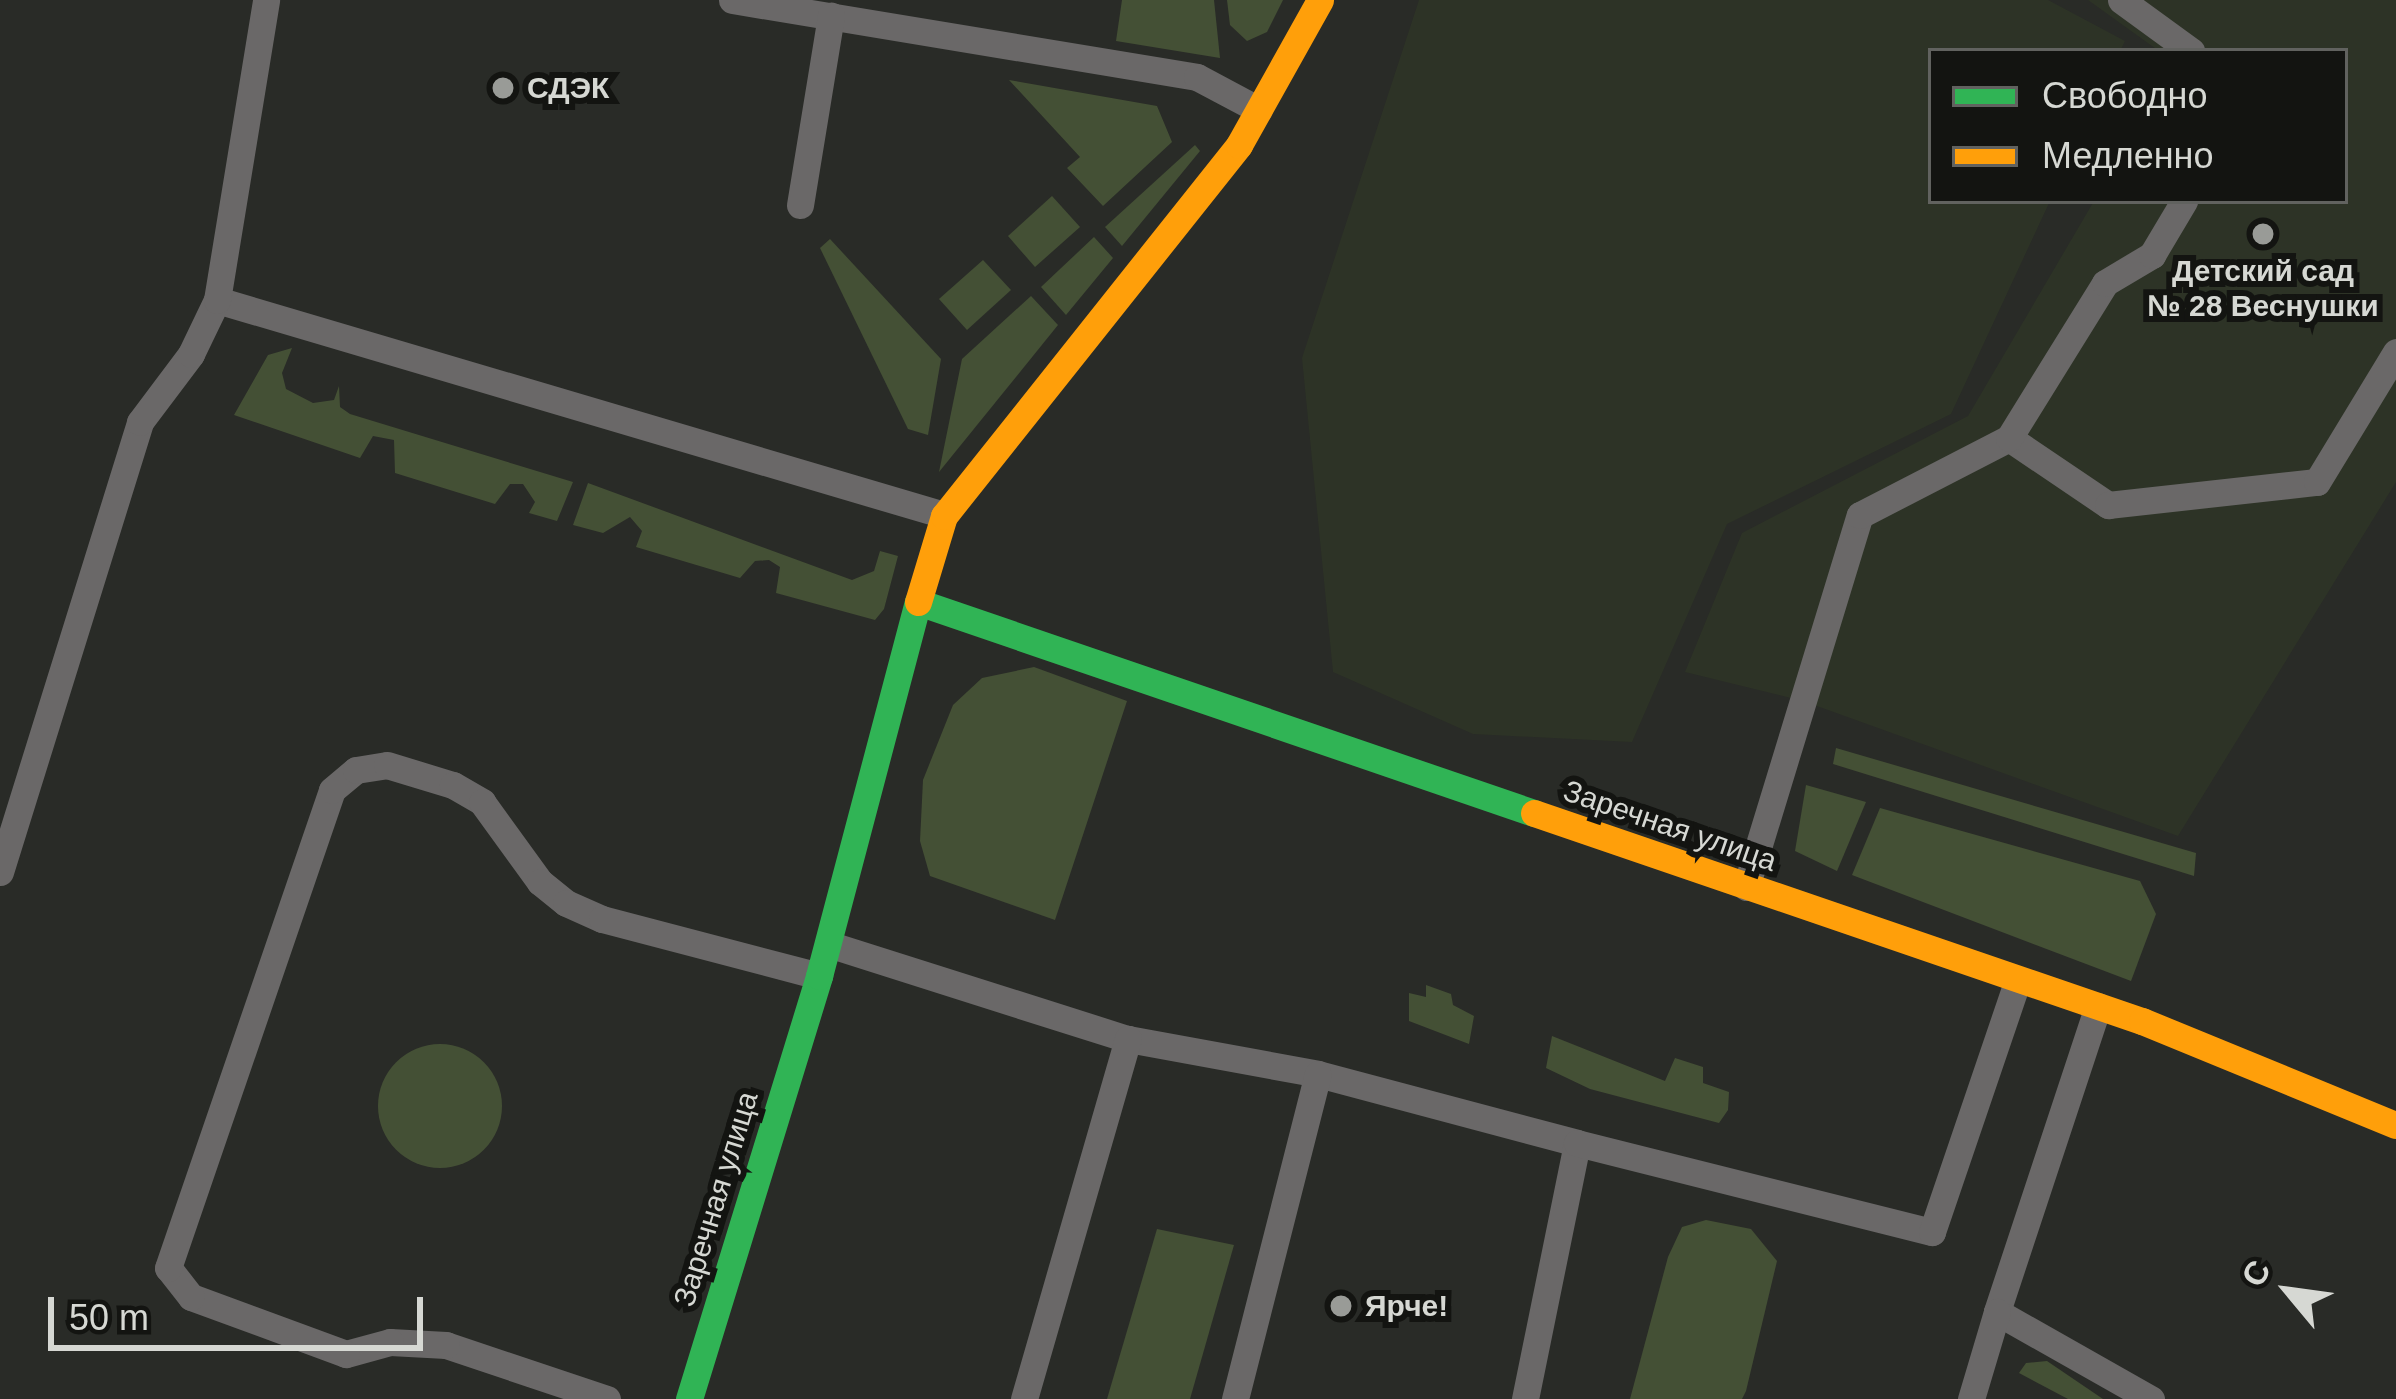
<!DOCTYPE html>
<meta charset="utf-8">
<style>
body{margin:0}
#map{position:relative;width:2396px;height:1399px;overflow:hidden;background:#292b27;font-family:Helvetica,sans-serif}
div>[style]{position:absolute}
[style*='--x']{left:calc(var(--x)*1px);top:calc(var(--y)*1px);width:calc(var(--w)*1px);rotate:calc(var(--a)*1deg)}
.built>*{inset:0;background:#2d3326}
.green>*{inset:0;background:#445035}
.round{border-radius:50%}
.lane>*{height:27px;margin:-13.5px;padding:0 13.5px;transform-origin:13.5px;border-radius:13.5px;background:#6a6868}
.fast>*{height:27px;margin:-13.5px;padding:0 13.5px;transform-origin:13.5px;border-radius:13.5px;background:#30b455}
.slow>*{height:27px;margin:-13.5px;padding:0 13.5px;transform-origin:13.5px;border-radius:13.5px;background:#ff9f0a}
.dots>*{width:33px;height:33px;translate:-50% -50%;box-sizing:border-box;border:6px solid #131411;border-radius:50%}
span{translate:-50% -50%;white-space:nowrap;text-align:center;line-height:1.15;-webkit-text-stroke:12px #131411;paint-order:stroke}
.poi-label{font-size:30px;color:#d6d8d3;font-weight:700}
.left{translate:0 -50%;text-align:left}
.street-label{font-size:30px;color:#d6d8d3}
.legend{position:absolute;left:1928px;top:48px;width:420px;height:156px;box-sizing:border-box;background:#131411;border:3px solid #61625f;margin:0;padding:15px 21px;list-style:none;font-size:36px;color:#d6d8d3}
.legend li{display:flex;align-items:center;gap:24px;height:60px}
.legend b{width:60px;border:3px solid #61625f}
.north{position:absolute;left:2228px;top:1231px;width:120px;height:120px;-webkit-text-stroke:9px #131411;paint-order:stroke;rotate:299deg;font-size:33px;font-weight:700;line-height:48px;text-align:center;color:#d6d8d3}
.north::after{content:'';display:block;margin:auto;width:42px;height:54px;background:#d6d8d3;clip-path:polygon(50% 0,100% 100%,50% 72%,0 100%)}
.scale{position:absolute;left:48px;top:1297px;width:375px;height:54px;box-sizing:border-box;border:6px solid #d6d8d3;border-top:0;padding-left:15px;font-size:36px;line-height:42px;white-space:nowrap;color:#d6d8d3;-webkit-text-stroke:9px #131411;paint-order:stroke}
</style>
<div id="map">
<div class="built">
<div style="clip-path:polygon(1419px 0,2048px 0,2125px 41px,2120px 51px,1931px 51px,1931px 201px,2050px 201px,1951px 414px,1727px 524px,1632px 742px,1473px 734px,1333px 672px,1302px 358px)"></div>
<div style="clip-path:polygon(2088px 0,2396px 0,2396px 482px,2178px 836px,1803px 701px,1685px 672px,1742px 533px,1968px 416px,2094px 201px,2345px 201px,2345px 51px,2159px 51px)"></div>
</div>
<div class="green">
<div style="clip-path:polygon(1122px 0,1214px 0,1220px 58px,1116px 41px)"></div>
<div style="clip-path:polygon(1227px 0,1283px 0,1267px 32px,1247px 41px,1230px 25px)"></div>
<div style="clip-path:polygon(1009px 80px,1157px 106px,1172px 142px,1103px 206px,1067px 168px,1080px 157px)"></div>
<div style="clip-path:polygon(1195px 145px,1200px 151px,1122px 246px,1105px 227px)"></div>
<div style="clip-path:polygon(1052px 196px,1080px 227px,1035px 267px,1008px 236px)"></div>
<div style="clip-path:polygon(1094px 237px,1113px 258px,1066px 315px,1041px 287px)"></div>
<div style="clip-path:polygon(830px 239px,941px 359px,928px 435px,908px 429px,820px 248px)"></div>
<div style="clip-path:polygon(983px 260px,1011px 290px,967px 330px,939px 299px)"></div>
<div style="clip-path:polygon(1031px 296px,1058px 325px,939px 472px,962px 359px)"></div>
<div style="clip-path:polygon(292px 348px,282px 373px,286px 389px,313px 403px,334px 400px,339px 386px,340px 407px,350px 414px,573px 482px,557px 521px,529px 513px,535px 502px,523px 484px,510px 484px,495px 504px,395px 473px,394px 440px,373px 436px,360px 458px,234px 415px,268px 355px)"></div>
<div style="clip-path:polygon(588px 483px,852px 580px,874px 571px,880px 551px,898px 556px,884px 609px,875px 620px,776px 593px,780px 567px,769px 560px,755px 561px,740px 578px,636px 547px,642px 531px,630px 517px,603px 533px,573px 525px)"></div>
<div style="clip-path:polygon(1034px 667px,1127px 701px,1055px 920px,930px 876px,920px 841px,923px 780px,953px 705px,982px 678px)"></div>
<div style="clip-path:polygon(1836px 748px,2196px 853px,2194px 876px,1833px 764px)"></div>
<div style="clip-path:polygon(1806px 785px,1866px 802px,1837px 871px,1795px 851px)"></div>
<div style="clip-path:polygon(1880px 808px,2140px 881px,2156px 914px,2131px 981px,1852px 875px)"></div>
<div style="clip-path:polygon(1426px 985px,1451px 994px,1453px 1005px,1474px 1016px,1469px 1044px,1409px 1021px,1409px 993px,1426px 997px)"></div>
<div style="clip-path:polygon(1552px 1036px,1665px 1081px,1675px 1058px,1703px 1067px,1703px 1083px,1729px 1092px,1728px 1110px,1719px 1123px,1590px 1089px,1546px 1068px)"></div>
<div class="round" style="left:378px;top:1044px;width:124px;height:124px"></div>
<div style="clip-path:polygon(1706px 1220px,1751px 1229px,1777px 1261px,1746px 1391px,1742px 1399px,1630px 1399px,1668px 1257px,1682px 1227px)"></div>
<div style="clip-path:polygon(1157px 1229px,1234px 1245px,1190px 1399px,1107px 1399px)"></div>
<div style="clip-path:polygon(2047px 1361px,2103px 1399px,2068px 1399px,2019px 1373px,2026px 1363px)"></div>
</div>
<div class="lane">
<div style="--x:732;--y:0;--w:471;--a:9.4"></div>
<div style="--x:1197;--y:77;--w:70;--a:28"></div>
<div style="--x:2121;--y:0;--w:87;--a:36.1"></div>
<div style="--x:800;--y:205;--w:192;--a:-80.7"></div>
<div style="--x:217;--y:300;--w:758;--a:16.47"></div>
<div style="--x:2009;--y:438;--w:120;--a:34.1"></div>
<div style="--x:2108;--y:505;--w:210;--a:-6.3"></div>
<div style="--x:2317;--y:482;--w:152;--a:-58.7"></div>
<div style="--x:0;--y:872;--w:471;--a:-72.7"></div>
<div style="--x:140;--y:422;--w:85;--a:-53.1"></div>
<div style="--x:191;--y:354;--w:60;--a:-64.3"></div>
<div style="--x:217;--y:300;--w:304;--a:-80.7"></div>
<div style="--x:1746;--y:887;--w:389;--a:-73"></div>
<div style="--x:1860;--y:515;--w:168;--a:-27.3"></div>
<div style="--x:2009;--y:438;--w:182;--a:-58.2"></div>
<div style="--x:2105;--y:283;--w:55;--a:-30.8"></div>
<div style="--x:2152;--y:255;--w:63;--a:-59.3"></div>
<div style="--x:828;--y:944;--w:315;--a:17.6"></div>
<div style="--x:1128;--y:1039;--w:193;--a:10.4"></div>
<div style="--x:1318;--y:1074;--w:268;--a:14.9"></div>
<div style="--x:2098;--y:1006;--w:322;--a:108.3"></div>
<div style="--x:1997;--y:1312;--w:177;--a:29.5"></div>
<div style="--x:607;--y:1399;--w:170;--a:-161.5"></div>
<div style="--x:446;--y:1345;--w:56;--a:-176.9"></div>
<div style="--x:390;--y:1342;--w:46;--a:164.7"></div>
<div style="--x:346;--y:1354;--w:165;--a:-159.8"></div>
<div style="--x:191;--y:1297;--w:37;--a:-128"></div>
<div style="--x:168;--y:1268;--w:505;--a:-71.06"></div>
<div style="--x:332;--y:790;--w:31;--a:-40"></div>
<div style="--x:356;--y:770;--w:31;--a:-9"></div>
<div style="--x:387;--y:765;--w:69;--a:16.9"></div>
<div style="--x:453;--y:785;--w:34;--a:30"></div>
<div style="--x:482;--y:802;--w:99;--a:54.1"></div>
<div style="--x:540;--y:882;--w:33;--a:39"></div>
<div style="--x:566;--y:903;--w:39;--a:24"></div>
<div style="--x:602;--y:919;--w:224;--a:14.7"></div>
<div style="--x:1024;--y:1399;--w:375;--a:-73.9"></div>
<div style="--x:1235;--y:1399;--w:335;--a:-75.7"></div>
<div style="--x:1525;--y:1399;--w:261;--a:-78.5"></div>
<div style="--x:1577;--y:1143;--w:366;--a:14.1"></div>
<div style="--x:1932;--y:1232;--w:266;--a:-71.2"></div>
<div style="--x:1971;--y:1399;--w:91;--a:-73.4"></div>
</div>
<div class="fast">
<div style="--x:689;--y:1399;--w:443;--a:-72.9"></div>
<div style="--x:819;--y:976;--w:387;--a:-75.2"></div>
<div style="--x:918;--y:602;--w:651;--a:18.91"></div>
</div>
<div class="slow">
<div style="--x:918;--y:602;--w:90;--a:-73.2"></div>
<div style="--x:944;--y:516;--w:474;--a:-51.5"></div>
<div style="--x:1239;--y:145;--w:166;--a:-60.8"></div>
<div style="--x:1534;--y:813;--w:643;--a:18.89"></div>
<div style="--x:2142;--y:1021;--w:274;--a:22.3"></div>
</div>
<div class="dots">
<div style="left:503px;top:88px;background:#999b97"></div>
<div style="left:2263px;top:234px;background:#999b97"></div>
<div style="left:1341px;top:1306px;background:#999b97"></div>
</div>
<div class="poi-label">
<span class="left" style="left:527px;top:88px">СДЭК</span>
<span style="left:2263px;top:288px">Детский сад<br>№ 28 Веснушки</span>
<span class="left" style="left:1365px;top:1306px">Ярче!</span>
</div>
<div class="street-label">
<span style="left:1670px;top:826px;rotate:19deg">Заречная улица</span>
<span style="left:716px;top:1199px;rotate:-73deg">Заречная улица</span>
</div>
<ul class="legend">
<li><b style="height:15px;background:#30b455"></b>Свободно</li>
<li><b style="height:15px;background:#ff9f0a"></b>Медленно</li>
</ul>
<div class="north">С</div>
<div class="scale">50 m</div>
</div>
